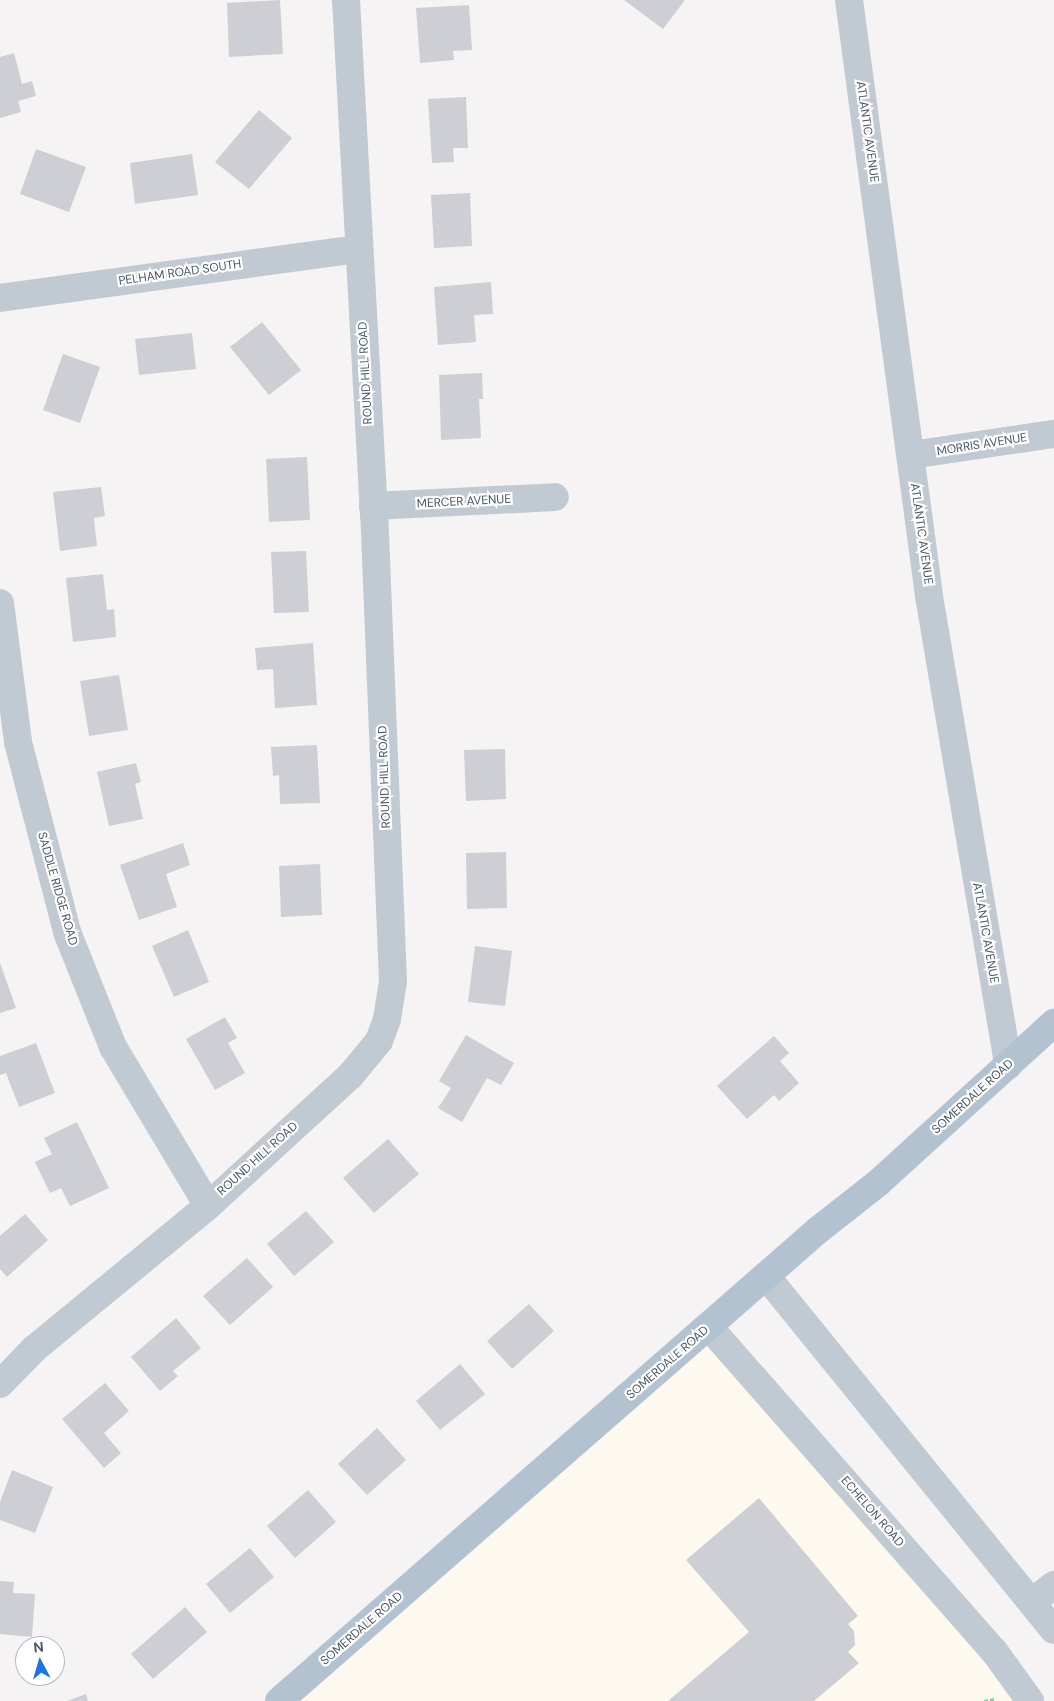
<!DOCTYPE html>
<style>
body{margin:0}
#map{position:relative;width:1054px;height:1701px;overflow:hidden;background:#f5f3f3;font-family:"DM Sans",sans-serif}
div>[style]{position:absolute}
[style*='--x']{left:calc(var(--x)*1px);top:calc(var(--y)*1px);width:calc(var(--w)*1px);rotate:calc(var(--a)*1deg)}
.commercial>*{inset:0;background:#fdf9ef}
.building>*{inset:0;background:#cdcfd5}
.path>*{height:3px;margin-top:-1.5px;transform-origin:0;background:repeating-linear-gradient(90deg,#7ad0a6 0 4px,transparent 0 6.5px)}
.minor>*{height:28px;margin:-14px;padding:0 14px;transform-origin:14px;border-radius:14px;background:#c1cad2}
.major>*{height:28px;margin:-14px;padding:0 14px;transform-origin:14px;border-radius:14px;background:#b3c2d1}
span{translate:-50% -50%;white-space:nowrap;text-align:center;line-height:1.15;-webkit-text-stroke:4.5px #fff;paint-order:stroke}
.street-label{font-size:12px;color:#4a5661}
.north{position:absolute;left:15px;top:1636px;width:50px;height:50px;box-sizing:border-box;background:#fff;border:1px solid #b7bbc0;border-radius:50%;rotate:354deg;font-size:14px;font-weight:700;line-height:20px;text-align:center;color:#4a5661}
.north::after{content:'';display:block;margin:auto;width:18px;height:22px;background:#1a73e8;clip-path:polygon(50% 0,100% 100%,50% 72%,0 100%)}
</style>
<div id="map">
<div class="commercial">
<div style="clip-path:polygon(709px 1327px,1030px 1701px,279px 1701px)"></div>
</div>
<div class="building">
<div style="clip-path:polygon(280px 0,283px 54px,229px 57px,227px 3px)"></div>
<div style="clip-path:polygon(624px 0,685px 0,663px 29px)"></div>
<div style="clip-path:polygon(469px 5px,472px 50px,453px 51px,454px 60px,420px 63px,416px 8px)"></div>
<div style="clip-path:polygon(14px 53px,22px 84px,32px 81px,36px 96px,18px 101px,21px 112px,0 118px,0 57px)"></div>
<div style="clip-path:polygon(466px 97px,468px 148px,453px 148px,454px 162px,432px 163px,428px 99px)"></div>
<div style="clip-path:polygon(259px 110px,292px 138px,249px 189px,215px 162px)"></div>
<div style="clip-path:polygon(36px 149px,86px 167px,69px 212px,20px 194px)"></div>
<div style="clip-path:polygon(192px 154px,198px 195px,135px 204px,130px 163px)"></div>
<div style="clip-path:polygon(470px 193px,472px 246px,434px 248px,431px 195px)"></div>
<div style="clip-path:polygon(491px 282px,493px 314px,474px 315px,476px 342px,438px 345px,434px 287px)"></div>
<div style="clip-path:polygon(262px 322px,301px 370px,269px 395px,230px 347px)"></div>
<div style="clip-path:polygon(192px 333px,196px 369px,139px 375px,135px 339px)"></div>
<div style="clip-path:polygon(63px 354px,100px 367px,80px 423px,43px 410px)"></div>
<div style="clip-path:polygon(482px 373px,483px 399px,479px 399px,481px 438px,441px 440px,439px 375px)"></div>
<div style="clip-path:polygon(307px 457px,310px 520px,269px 522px,266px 459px)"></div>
<div style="clip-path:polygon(101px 487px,105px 516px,94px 518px,97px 546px,60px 551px,53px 492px)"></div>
<div style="clip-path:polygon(306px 551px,309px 612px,274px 613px,271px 552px)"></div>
<div style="clip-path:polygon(103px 574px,107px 610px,114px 609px,116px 637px,73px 642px,66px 578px)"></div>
<div style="clip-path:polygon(313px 643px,317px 705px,275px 708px,273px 669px,257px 670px,255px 648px)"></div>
<div style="clip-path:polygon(119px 675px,128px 730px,89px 736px,80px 681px)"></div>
<div style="clip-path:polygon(317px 745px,320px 803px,280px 804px,279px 775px,273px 776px,271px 747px)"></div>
<div style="clip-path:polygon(505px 749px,506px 799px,466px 801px,464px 750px)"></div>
<div style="clip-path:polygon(136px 763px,141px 782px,135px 784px,143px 819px,109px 826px,97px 772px)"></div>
<div style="clip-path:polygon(183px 843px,190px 865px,166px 874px,177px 907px,139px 920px,120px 865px)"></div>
<div style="clip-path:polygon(506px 852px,507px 908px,467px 909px,466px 853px)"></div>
<div style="clip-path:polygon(320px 864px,322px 915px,281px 917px,279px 866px)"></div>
<div style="clip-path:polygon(188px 930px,209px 982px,174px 997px,152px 946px)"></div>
<div style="clip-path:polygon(475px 946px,512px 951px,505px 1006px,468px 1002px)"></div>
<div style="clip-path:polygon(0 963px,16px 1008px,0 1013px)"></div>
<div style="clip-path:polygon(225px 1017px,237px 1038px,228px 1043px,245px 1073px,215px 1090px,186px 1039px)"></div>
<div style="clip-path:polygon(466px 1035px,514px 1063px,501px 1085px,487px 1078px,462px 1122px,438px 1108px,451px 1088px,439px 1081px)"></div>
<div style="clip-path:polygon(774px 1036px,789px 1053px,780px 1061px,799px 1083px,779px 1101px,774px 1095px,747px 1119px,717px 1086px)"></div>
<div style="clip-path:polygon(36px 1043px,55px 1093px,19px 1107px,6px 1073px,0 1075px,0 1056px)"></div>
<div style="clip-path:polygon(77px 1122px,109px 1188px,70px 1206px,61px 1188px,50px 1193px,35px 1162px,52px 1154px,44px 1138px)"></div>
<div style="clip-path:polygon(388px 1139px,419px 1174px,374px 1213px,343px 1178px)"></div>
<div style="clip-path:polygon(306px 1211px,334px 1242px,294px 1276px,267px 1244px)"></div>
<div style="clip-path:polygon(25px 1214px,48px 1240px,7px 1277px,0 1269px,0 1236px)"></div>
<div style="clip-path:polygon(247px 1258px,273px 1287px,230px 1325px,203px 1296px)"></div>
<div style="clip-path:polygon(529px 1304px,554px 1331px,512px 1369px,487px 1341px)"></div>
<div style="clip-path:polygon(176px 1318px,201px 1348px,173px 1371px,178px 1376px,160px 1391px,131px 1357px)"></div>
<div style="clip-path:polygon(460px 1364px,485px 1394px,440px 1430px,416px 1401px)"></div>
<div style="clip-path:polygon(105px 1383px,129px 1411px,104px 1433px,121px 1453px,104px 1468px,62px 1419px)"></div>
<div style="clip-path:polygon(377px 1428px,406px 1460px,367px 1495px,338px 1464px)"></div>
<div style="clip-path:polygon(12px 1470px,53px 1487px,35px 1533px,0 1520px,0 1502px)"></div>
<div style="clip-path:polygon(308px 1490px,336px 1522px,295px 1558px,267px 1526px)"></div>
<div style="clip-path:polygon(759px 1498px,858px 1616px,848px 1624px,854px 1631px,855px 1645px,848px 1652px,859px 1663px,814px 1701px,668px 1701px,749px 1632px,686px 1560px)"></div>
<div style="clip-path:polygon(250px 1548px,274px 1577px,230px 1613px,206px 1584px)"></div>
<div style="clip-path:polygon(0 1581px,14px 1582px,13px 1593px,35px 1594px,32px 1637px,0 1634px)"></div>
<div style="clip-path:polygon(185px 1607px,207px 1632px,153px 1679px,131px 1654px)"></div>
<div style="clip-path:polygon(86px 1694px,88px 1701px,67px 1701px)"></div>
</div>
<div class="path">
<div style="--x:984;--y:1701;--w:10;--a:-11"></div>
</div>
<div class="minor">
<div style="--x:849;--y:0;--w:601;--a:82.35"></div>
<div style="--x:929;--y:596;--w:476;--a:80.4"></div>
<div style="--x:0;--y:298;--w:362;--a:-7.8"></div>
<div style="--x:911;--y:455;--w:145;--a:-8.4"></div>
<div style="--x:373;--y:506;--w:182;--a:-2.8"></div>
<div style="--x:0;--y:603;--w:140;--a:82.6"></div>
<div style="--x:18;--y:742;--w:196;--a:75.5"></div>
<div style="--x:67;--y:932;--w:124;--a:68.2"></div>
<div style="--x:113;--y:1047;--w:185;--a:59.1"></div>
<div style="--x:766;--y:1276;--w:456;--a:50.9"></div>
<div style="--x:709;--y:1327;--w:432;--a:48.7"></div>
<div style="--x:994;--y:1651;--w:62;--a:54.2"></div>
<div style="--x:0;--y:1384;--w:49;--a:-45.8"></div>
<div style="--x:34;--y:1349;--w:225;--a:-39.4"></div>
<div style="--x:208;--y:1206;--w:193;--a:-42.5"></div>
<div style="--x:350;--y:1076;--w:45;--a:-50.4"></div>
<div style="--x:379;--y:1041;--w:23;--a:-70"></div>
<div style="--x:387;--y:1019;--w:38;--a:-81"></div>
<div style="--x:393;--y:981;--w:466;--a:-92.3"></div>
<div style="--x:374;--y:515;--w:516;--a:-93.11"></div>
<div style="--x:1032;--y:1602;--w:28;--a:-38"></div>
</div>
<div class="major">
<div style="--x:279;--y:1701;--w:714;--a:-41.14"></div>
<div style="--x:817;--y:1231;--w:78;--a:-38.2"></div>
<div style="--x:878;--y:1183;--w:238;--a:-42.3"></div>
</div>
<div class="street-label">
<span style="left:867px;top:132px;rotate:82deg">ATLANTIC AVENUE</span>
<span style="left:180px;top:273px;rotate:-8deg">PELHAM ROAD SOUTH</span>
<span style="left:366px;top:373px;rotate:-93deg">ROUND HILL ROAD</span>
<span style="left:982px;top:445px;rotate:-9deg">MORRIS AVENUE</span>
<span style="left:464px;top:502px;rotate:-3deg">MERCER AVENUE</span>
<span style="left:921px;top:534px;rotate:82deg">ATLANTIC AVENUE</span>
<span style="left:385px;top:777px;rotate:-92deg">ROUND HILL ROAD</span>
<span style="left:57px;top:889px;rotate:74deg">SADDLE RIDGE ROAD</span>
<span style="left:985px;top:933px;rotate:80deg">ATLANTIC AVENUE</span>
<span style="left:973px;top:1097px;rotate:-42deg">SOMERDALE ROAD</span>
<span style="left:258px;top:1159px;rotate:-42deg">ROUND HILL ROAD</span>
<span style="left:668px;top:1363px;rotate:-41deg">SOMERDALE ROAD</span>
<span style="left:872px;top:1512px;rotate:49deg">ECHELON ROAD</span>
<span style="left:362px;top:1629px;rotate:-41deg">SOMERDALE ROAD</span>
</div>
<div class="north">N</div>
</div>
